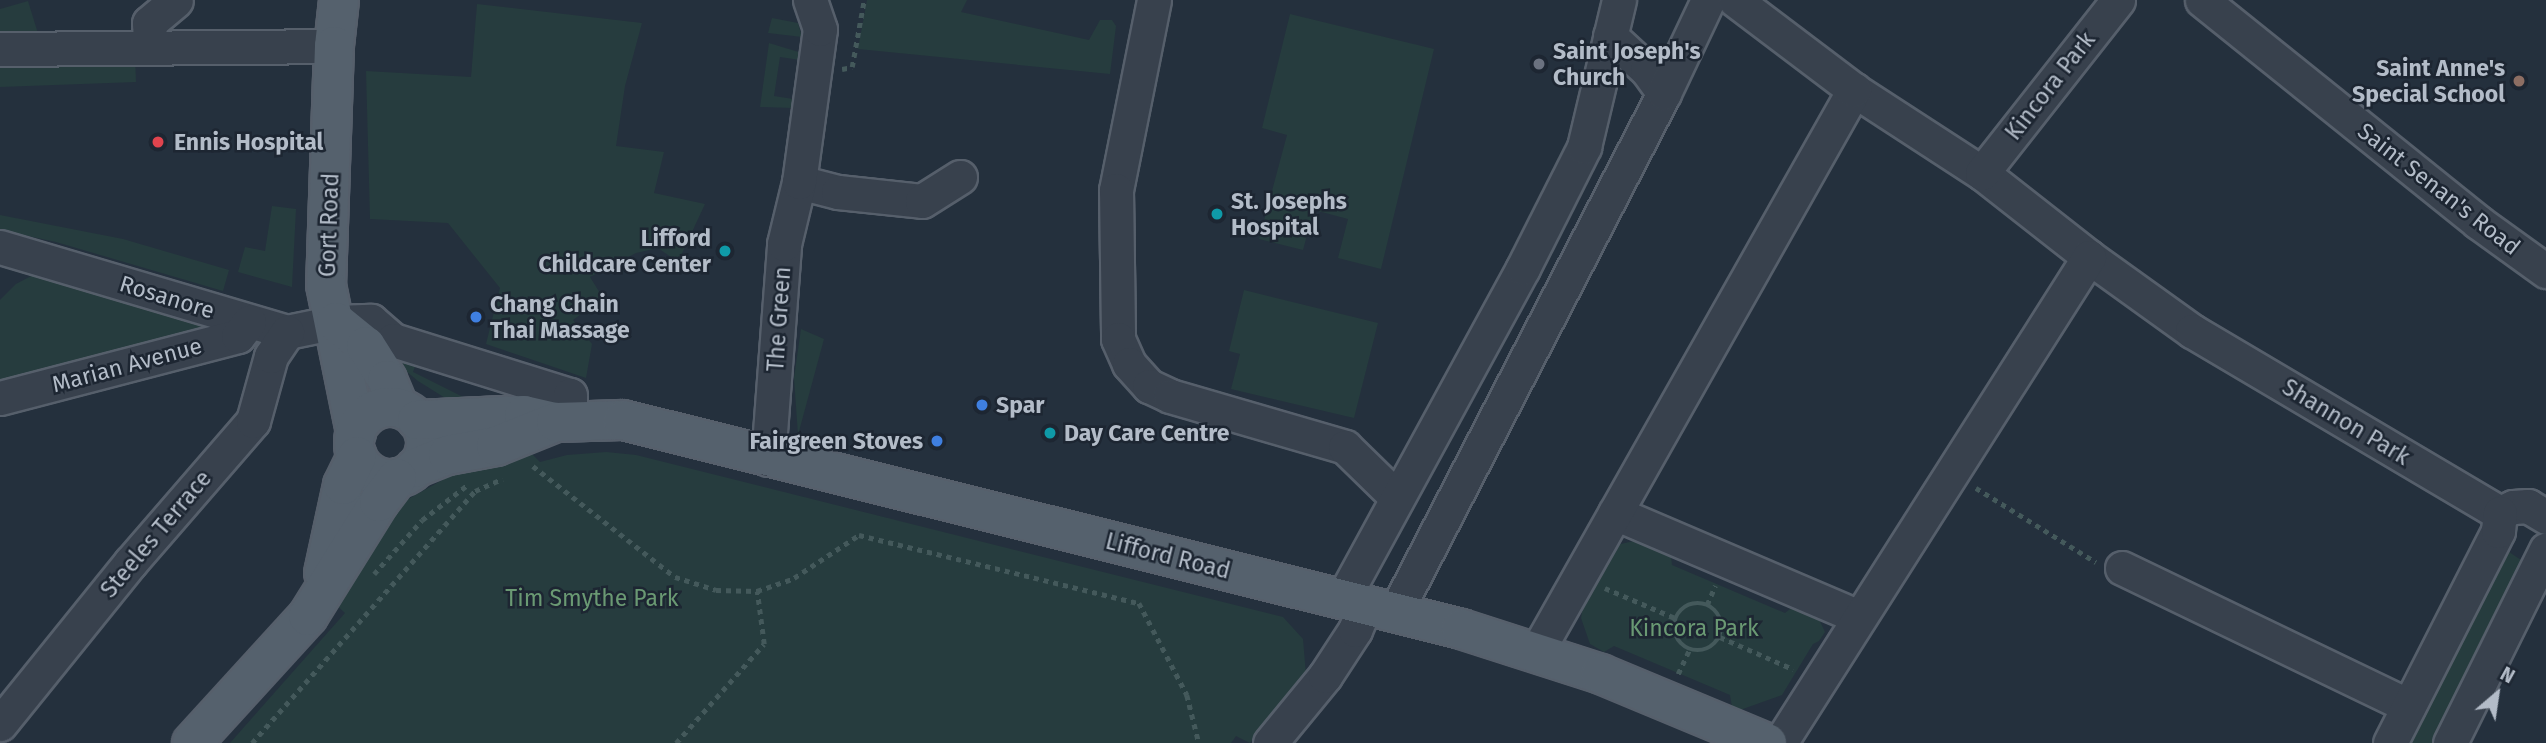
<!DOCTYPE html>
<style>
body{margin:0}
#map{position:relative;width:2546px;height:743px;overflow:hidden;background:#24303d;font-family:"Fira Sans",sans-serif}
div>[style]{position:absolute}
[style*='--x']{left:calc(var(--x)*1px);top:calc(var(--y)*1px);width:calc(var(--w)*1px);rotate:calc(var(--a)*1deg)}
.green>*{inset:0;background:#263c3e}
.path>*{height:4.5px;margin-top:-2.25px;transform-origin:0;background:repeating-linear-gradient(90deg,#44595b 0 5px,transparent 0 10px)}
.path>.ring{margin:-2.25px;padding:0;box-sizing:content-box;background:none;border:4.5px solid #44595b;border-radius:50%}
.roads{filter:drop-shadow(2px 0 #565f6b) drop-shadow(-2px 0 #565f6b) drop-shadow(0 2px #565f6b) drop-shadow(0 -2px #565f6b)}
.minor>*{height:33px;margin:-16.5px;padding:0 16.5px;transform-origin:16.5px;border-radius:16.5px;background:#38414d}
.major>*{height:38px;margin:-19px;padding:0 19px;transform-origin:19px;border-radius:19px;background:#55616d}
.major>.ring{margin:-19px;padding:0;box-sizing:content-box;background:none;border:38px solid #55616d;border-radius:50%}
.dots>*{width:19px;height:19px;translate:-50% -50%;box-sizing:border-box;border:4px solid #1d2632;border-radius:50%}
span{translate:-50% -50%;white-space:nowrap;text-align:center;line-height:1.15;-webkit-text-stroke:5px #1d2632;paint-order:stroke}
.poi-label{font-size:23px;color:#b3bcc8;font-weight:700}
.left{translate:0 -50%;text-align:left}
.right{translate:-100% -50%;text-align:right}
.street-label{font-size:23px;color:#b3bcc8}
.park-label{font-size:23px;color:#6a9973}
.north{position:absolute;left:2462px;top:659px;width:70px;height:70px;-webkit-text-stroke:5px #1d2632;paint-order:stroke;rotate:29deg;font-size:19px;font-weight:700;line-height:28px;text-align:center;color:#b3bcc8}
.north::after{content:'';display:block;margin:auto;width:24px;height:32px;background:#b3bcc8;clip-path:polygon(50% 0,100% 100%,50% 72%,0 100%)}
</style>
<div id="map">
<div class="green">
<div style="clip-path:polygon(867px 0,967px 0,961px 12px,1089px 40px,1100px 20px,1112px 20px,1116px 26px,1110px 74px,858px 49px)"></div>
<div style="clip-path:polygon(28px 1px,40px 40px,0 41px,0 9px)"></div>
<div style="clip-path:polygon(477px 4px,642px 23px,625px 86px,616px 146px,664px 152px,654px 193px,705px 204px,678px 262px,658px 248px,636px 253px,590px 277px,603px 298px,573px 320px,592px 344px,586px 378px,486px 344px,500px 288px,448px 223px,370px 219px,366px 71px,471px 77px)"></div>
<div style="clip-path:polygon(1290px 14px,1434px 49px,1381px 269px,1338px 258px,1348px 219px,1314px 210px,1303px 250px,1259px 239px,1287px 135px,1262px 128px)"></div>
<div style="clip-path:polygon(772px 18px,798px 23px,802px 37px,768px 33px)"></div>
<div style="clip-path:polygon(769px 43px,802px 53px,800px 60px,780px 57px,774px 96px,793px 99px,793px 108px,760px 107px)"></div>
<div style="clip-path:polygon(135px 57px,136px 82px,0 87px,0 62px)"></div>
<div style="clip-path:polygon(272px 206px,296px 209px,292px 287px,238px 272px,245px 247px,265px 251px)"></div>
<div style="clip-path:polygon(0 215px,123px 239px,229px 270px,223px 291px,56px 242px,0 230px)"></div>
<div style="clip-path:polygon(35px 274px,229px 327px,0 384px,0 300px,16px 284px)"></div>
<div style="clip-path:polygon(1244px 290px,1378px 323px,1354px 418px,1231px 389px,1240px 354px,1229px 351px)"></div>
<div style="clip-path:polygon(801px 329px,824px 339px,798px 435px,794px 378px)"></div>
<div style="clip-path:polygon(383px 352px,417px 362px,413px 372px,465px 398px,508px 400px,514px 383px,533px 388px,535px 395px,530px 401px,478px 406px,450px 401px,418px 381px)"></div>
<div style="clip-path:polygon(529px 451px,540px 462px,567px 455px,606px 452px,636px 455px,1283px 617px,1303px 639px,1306px 675px,1250px 743px,1236px 736px,1231px 743px,230px 743px,345px 613px,334px 603px,385px 512px,455px 473px)"></div>
<div style="clip-path:polygon(1639px 540px,1671px 555px,1672px 565px,1785px 613px,1795px 605px,1818px 617px,1825px 632px,1819px 641px,1813px 644px,1782px 695px,1740px 710px,1732px 707px,1730px 695px,1614px 646px,1604px 652px,1590px 644px,1581px 618px,1583px 606px,1616px 545px)"></div>
<div style="clip-path:polygon(2506px 550px,2524px 562px,2438px 743px,2403px 743px)"></div>
</div>
<div class="path">
<div style="--x:842;--y:69;--w:10;--a:-11"></div>
<div style="--x:852;--y:67;--w:68;--a:-79.8"></div>
<div style="--x:533;--y:466;--w:180;--a:38"></div>
<div style="--x:675;--y:577;--w:43;--a:17.6"></div>
<div style="--x:716;--y:590;--w:41;--a:1.4"></div>
<div style="--x:757;--y:591;--w:39;--a:-19"></div>
<div style="--x:794;--y:578;--w:78;--a:-33.5"></div>
<div style="--x:859;--y:535;--w:288;--a:13.7"></div>
<div style="--x:1139;--y:603;--w:104;--a:62.4"></div>
<div style="--x:1187;--y:695;--w:49;--a:76"></div>
<div style="--x:1976;--y:488;--w:141;--a:31.7"></div>
<div style="--x:374;--y:574;--w:72;--a:-48.4"></div>
<div style="--x:422;--y:520;--w:56;--a:-37.7"></div>
<div style="--x:1605;--y:588;--w:76;--a:23.2"></div>
<div class="ring" style="left:1674px;top:603px;width:43.5px;height:43.5px"></div>
<div style="--x:1707;--y:605;--w:21;--a:-67"></div>
<div style="--x:1720;--y:637;--w:80;--a:23.7"></div>
<div style="--x:1678;--y:674;--w:26;--a:-65"></div>
<div style="--x:252;--y:743;--w:337;--a:-48.5"></div>
<div style="--x:475;--y:491;--w:30;--a:-24"></div>
<div style="--x:676;--y:743;--w:132;--a:-48.4"></div>
<div style="--x:764;--y:644;--w:53;--a:-97.5"></div>
</div>
<div class="roads">
<div class="minor">
<div style="--x:1154;--y:0;--w:194;--a:101.3"></div>
<div style="--x:1116;--y:190;--w:149;--a:89.2"></div>
<div style="--x:1118;--y:339;--w:27;--a:66"></div>
<div style="--x:1129;--y:364;--w:30;--a:48"></div>
<div style="--x:1149;--y:386;--w:23;--a:25"></div>
<div style="--x:1170;--y:396;--w:182;--a:16.2"></div>
<div style="--x:1345;--y:447;--w:73;--a:44.4"></div>
<div style="--x:2202;--y:0;--w:354;--a:38.8"></div>
<div style="--x:2478;--y:222;--w:84;--a:35.8"></div>
<div style="--x:1610;--y:36;--w:50;--a:42.6"></div>
<div style="--x:1647;--y:70;--w:29;--a:54"></div>
<div style="--x:150;--y:47;--w:24;--a:-92"></div>
<div style="--x:149;--y:23;--w:35;--a:-40"></div>
<div style="--x:0;--y:49;--w:334;--a:-0.5"></div>
<div style="--x:1854;--y:90;--w:153;--a:33"></div>
<div style="--x:1982;--y:173;--w:136;--a:38.1"></div>
<div style="--x:2089;--y:257;--w:127;--a:35.7"></div>
<div style="--x:2192;--y:331;--w:358;--a:30.6"></div>
<div style="--x:2500;--y:513;--w:14;--a:-25"></div>
<div style="--x:2513;--y:507;--w:15;--a:-4"></div>
<div style="--x:2528;--y:506;--w:21;--a:31"></div>
<div style="--x:1982;--y:173;--w:220;--a:-51.8"></div>
<div style="--x:799;--y:182;--w:40;--a:14.4"></div>
<div style="--x:838;--y:192;--w:84;--a:6.1"></div>
<div style="--x:922;--y:201;--w:45;--a:-32.3"></div>
<div style="--x:0;--y:247;--w:299;--a:16.5"></div>
<div style="--x:287;--y:332;--w:50;--a:-11.5"></div>
<div style="--x:336;--y:322;--w:35;--a:-2"></div>
<div style="--x:371;--y:321;--w:29;--a:41"></div>
<div style="--x:393;--y:340;--w:185;--a:17.3"></div>
<div style="--x:570;--y:395;--w:24;--a:90"></div>
<div style="--x:0;--y:398;--w:246;--a:-14.6"></div>
<div style="--x:238;--y:336;--w:18;--a:-52"></div>
<div style="--x:768;--y:459;--w:216;--a:-85.7"></div>
<div style="--x:784;--y:244;--w:64;--a:-76.4"></div>
<div style="--x:799;--y:182;--w:154;--a:-82.2"></div>
<div style="--x:820;--y:29;--w:31;--a:-109"></div>
<div style="--x:1615;--y:513;--w:265;--a:23.1"></div>
<div style="--x:2122;--y:568;--w:318;--a:25.7"></div>
<div style="--x:1342;--y:600;--w:378;--a:-61.4"></div>
<div style="--x:1523;--y:268;--w:136;--a:-63.2"></div>
<div style="--x:1584;--y:147;--w:151;--a:-76.6"></div>
<div style="--x:1395;--y:613;--w:585;--a:-62.65"></div>
<div style="--x:1664;--y:93;--w:103;--a:-64.7"></div>
<div style="--x:1536;--y:653;--w:647;--a:-60.54"></div>
<div style="--x:1854;--y:90;--w:149;--a:-142.9"></div>
<div style="--x:0;--y:724;--w:207;--a:-51.1"></div>
<div style="--x:130;--y:563;--w:188;--a:-49.1"></div>
<div style="--x:253;--y:421;--w:67;--a:-74.5"></div>
<div style="--x:271;--y:356;--w:29;--a:-56"></div>
<div style="--x:1270;--y:743;--w:87;--a:-50.6"></div>
<div style="--x:1325;--y:676;--w:55;--a:-56.9"></div>
<div style="--x:1355;--y:630;--w:26;--a:-67"></div>
<div style="--x:1780;--y:743;--w:576;--a:-57.55"></div>
<div style="--x:2390;--y:743;--w:238;--a:-63"></div>
<div style="--x:2498;--y:531;--w:18;--a:-84"></div>
<div style="--x:2450;--y:743;--w:216;--a:-63.6"></div>
</div>
<div class="major">
<div style="--x:339;--y:0;--w:46;--a:96.2"></div>
<div style="--x:334;--y:46;--w:239;--a:91.9"></div>
<div style="--x:326;--y:285;--w:151;--a:78.5"></div>
<div style="--x:336;--y:322;--w:38;--a:39"></div>
<div style="--x:366;--y:346;--w:40;--a:58"></div>
<div style="--x:387;--y:380;--w:30;--a:67"></div>
<div class="ring" style="left:354px;top:407px;width:34px;height:34px"></div>
<div style="--x:417;--y:420;--w:107;--a:-2.7"></div>
<div style="--x:524;--y:415;--w:28;--a:13"></div>
<div style="--x:415;--y:468;--w:35;--a:-22"></div>
<div style="--x:448;--y:455;--w:49;--a:-10.6"></div>
<div style="--x:496;--y:446;--w:65;--a:-21.8"></div>
<div style="--x:556;--y:422;--w:67;--a:-1.7"></div>
<div style="--x:623;--y:420;--w:864;--a:14"></div>
<div style="--x:1461;--y:629;--w:147;--a:17.8"></div>
<div style="--x:1601;--y:674;--w:180;--a:22.6"></div>
<div style="--x:324;--y:573;--w:90;--a:-77.8"></div>
<div style="--x:343;--y:485;--w:32;--a:-64"></div>
<div style="--x:192;--y:743;--w:172;--a:-47.6"></div>
<div style="--x:308;--y:616;--w:134;--a:-58.1"></div>
<div style="--x:379;--y:502;--w:30;--a:-53"></div>
</div>
</div>
<div class="dots">
<div style="left:1539px;top:64px;background:#6b7280"></div>
<div style="left:2519px;top:81px;background:#8d6e63"></div>
<div style="left:158px;top:142px;background:#e0444e"></div>
<div style="left:1217px;top:214px;background:#0f9aa8"></div>
<div style="left:725px;top:251px;background:#0f9aa8"></div>
<div style="left:476px;top:317px;background:#3f7fe0"></div>
<div style="left:982px;top:405px;background:#3f7fe0"></div>
<div style="left:1050px;top:433px;background:#0f9aa8"></div>
<div style="left:937px;top:441px;background:#3f7fe0"></div>
</div>
<div class="poi-label">
<span class="left" style="left:1553px;top:64px">Saint Joseph's<br>Church</span>
<span class="right" style="left:2505px;top:81px">Saint Anne's<br>Special School</span>
<span class="left" style="left:174px;top:142px">Ennis Hospital</span>
<span class="left" style="left:1231px;top:214px">St. Josephs<br>Hospital</span>
<span class="right" style="left:711px;top:251px">Lifford<br>Childcare Center</span>
<span class="left" style="left:490px;top:317px">Chang Chain<br>Thai Massage</span>
<span class="left" style="left:996px;top:405px">Spar</span>
<span class="left" style="left:1064px;top:433px">Day Care Centre</span>
<span class="right" style="left:923px;top:441px">Fairgreen Stoves</span>
</div>
<div class="street-label">
<span style="left:2050px;top:86px;rotate:-52deg">Kincora Park</span>
<span style="left:2439px;top:189px;rotate:38deg">Saint Senan's Road</span>
<span style="left:329px;top:225px;rotate:-88deg">Gort Road</span>
<span style="left:167px;top:297px;rotate:17deg">Rosanore</span>
<span style="left:779px;top:319px;rotate:-86deg">The Green</span>
<span style="left:127px;top:365px;rotate:-15deg">Marian Avenue</span>
<span style="left:2346px;top:422px;rotate:31deg">Shannon Park</span>
<span style="left:156px;top:534px;rotate:-50deg">Steeles Terrace</span>
<span style="left:1168px;top:556px;rotate:14deg">Lifford Road</span>
</div>
<div class="park-label">
<span style="left:592px;top:598px">Tim Smythe Park</span>
<span style="left:1694px;top:628px">Kincora Park</span>
</div>
<div class="north">N</div>
</div>
